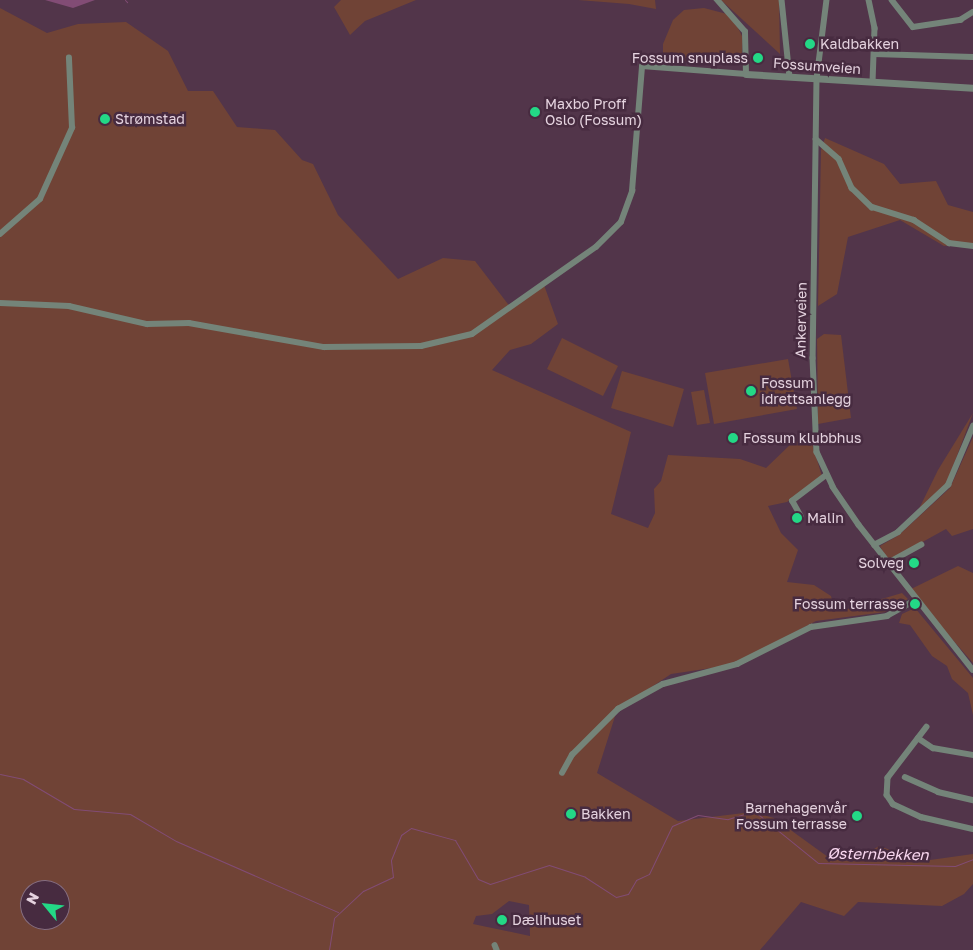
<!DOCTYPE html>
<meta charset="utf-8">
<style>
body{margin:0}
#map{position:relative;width:973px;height:950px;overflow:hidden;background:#52354a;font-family:"Golos Text",sans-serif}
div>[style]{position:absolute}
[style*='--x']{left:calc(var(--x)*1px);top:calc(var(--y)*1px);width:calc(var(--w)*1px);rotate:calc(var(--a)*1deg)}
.green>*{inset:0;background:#704336}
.water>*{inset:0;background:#824c75}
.stream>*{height:1px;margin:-0.5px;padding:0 0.5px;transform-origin:0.5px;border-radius:0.5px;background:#824c75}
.minor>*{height:5.5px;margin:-2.75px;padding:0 2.75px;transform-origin:2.75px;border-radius:2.75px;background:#748479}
.tertiary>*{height:7px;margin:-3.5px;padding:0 3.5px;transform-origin:3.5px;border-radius:3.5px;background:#748479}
.dots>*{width:14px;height:14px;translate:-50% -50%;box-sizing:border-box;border:2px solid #472b40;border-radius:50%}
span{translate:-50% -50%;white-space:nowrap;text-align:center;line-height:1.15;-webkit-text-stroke:5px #472b40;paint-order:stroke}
.poi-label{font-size:14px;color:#e5d3df}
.left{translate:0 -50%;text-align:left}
.right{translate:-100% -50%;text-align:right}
.street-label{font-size:14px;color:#e5d3df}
.water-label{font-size:15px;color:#f9d7ef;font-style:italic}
.north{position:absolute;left:20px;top:880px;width:50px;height:50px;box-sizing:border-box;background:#472b40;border:1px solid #866e80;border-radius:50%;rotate:298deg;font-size:14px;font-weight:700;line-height:20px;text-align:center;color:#e5d3df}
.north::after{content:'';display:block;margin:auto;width:18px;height:22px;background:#23d886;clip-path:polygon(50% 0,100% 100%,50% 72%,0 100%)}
</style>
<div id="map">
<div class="green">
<div style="clip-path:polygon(341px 0,416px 0,365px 21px,350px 35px,334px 7px)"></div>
<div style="clip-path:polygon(578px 0,655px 0,656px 9px,629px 4px)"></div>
<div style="clip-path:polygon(721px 0,779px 0,780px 54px)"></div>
<div style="clip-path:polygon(evenodd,0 8px,47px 33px,78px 24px,126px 22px,168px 51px,188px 91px,213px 91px,237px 127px,275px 130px,302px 160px,313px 164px,338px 215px,398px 279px,443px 258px,475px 261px,511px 308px,544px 285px,558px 324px,531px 344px,510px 350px,492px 370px,631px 432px,611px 514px,648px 528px,655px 513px,654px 489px,661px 481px,668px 455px,740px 459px,766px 468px,794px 441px,812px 444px,822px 476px,787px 502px,768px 506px,781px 533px,798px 550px,787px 582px,814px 585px,831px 596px,834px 609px,841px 611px,902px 593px,908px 599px,885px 612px,816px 621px,732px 665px,671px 674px,617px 710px,597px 773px,678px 821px,752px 812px,774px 818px,828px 857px,852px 862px,879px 846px,923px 861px,973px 854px,973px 884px,964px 894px,942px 906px,858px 902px,844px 916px,801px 902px,760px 950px,0 950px,0 8px,30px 890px,60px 890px,60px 920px,30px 920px,30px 890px,0 8px,509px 901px,529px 905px,530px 936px,473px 924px,476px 916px,492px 914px,509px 901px)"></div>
<div style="clip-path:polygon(704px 8px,727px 14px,737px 26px,743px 38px,741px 64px,663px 60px,663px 44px,673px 20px,684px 10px)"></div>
<div style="clip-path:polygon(825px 138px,884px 164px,900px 184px,936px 181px,948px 205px,973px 212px,973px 243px,944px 246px,900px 220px,848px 237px,837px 294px,818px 306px,821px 150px)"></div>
<div style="clip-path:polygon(824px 334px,841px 335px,851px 418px,818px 424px,817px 339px)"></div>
<div style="clip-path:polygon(562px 338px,618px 366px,603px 396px,547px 369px)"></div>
<div style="clip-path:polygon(788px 359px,797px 409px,714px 424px,705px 373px)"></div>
<div style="clip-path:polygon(622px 371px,684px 389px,673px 427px,611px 408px)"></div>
<div style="clip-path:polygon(704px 390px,710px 423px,697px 425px,691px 392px)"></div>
<div style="clip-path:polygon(973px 413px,946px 485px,916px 515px,938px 470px)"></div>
<div style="clip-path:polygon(973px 437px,973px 529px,952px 536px,946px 529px,888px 561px,880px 546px,899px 535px,950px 488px)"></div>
<div style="clip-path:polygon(958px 566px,973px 573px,973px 663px,909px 590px)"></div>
<div style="clip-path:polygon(915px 608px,973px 678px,973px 715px,968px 693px,952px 679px,947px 666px,932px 656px,910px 625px,899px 623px,902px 614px)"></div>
</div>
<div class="water">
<div style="clip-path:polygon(45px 0,95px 0,73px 8px)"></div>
</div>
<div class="stream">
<div style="--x:125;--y:0;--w:3;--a:45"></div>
<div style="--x:0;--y:774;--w:24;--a:12"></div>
<div style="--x:23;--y:779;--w:59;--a:30.5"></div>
<div style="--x:74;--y:809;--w:56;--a:5.1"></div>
<div style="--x:130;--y:814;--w:53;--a:30.4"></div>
<div style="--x:176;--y:841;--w:177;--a:23.7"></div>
<div style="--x:329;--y:950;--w:32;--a:-81"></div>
<div style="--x:334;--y:918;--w:40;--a:-43"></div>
<div style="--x:363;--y:891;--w:33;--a:-25"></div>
<div style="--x:393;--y:877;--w:17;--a:-97"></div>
<div style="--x:391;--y:860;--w:27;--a:-68"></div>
<div style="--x:401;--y:835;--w:12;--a:-35"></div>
<div style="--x:411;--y:828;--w:46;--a:15.3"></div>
<div style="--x:455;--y:840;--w:45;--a:59.5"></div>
<div style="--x:478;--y:879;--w:13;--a:23"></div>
<div style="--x:490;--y:884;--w:62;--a:-17.9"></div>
<div style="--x:549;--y:865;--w:38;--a:18"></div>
<div style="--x:585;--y:877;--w:37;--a:33"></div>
<div style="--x:616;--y:897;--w:12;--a:-14"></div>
<div style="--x:628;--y:894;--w:16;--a:-60"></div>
<div style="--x:636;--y:880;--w:14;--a:-25"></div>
<div style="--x:649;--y:874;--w:53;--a:-64.4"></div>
<div style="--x:672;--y:826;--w:28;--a:-23"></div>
<div style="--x:698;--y:815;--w:30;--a:8"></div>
<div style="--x:728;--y:819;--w:27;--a:-17"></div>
<div style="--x:754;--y:811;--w:82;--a:39.1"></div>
<div style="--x:818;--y:863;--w:137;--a:1.3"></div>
<div style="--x:955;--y:866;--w:19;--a:-21"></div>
</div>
<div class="minor">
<div style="--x:782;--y:0;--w:77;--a:84.1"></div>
<div style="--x:827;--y:0;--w:80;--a:97.2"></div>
<div style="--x:817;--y:79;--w:279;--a:90.8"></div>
<div style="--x:813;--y:358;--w:94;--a:87.6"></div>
<div style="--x:817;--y:452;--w:38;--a:65"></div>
<div style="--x:833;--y:487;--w:46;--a:55.6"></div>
<div style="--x:859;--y:525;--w:184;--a:51.8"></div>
<div style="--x:869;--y:0;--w:29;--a:78"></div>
<div style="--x:875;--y:28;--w:54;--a:92.1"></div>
<div style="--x:892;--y:0;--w:34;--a:52"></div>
<div style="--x:913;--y:27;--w:48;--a:-8.5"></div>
<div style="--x:960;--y:20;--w:15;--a:-32"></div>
<div style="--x:874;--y:54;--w:99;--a:1.7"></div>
<div style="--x:816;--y:139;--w:30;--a:41"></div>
<div style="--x:839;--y:159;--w:32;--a:66"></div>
<div style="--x:852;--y:188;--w:28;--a:44"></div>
<div style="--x:872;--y:207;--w:44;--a:17.2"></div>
<div style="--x:914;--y:220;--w:42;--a:33.3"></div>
<div style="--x:949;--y:243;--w:24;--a:7"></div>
<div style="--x:0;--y:234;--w:53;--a:-41.2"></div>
<div style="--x:40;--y:199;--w:78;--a:-65.7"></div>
<div style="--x:72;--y:128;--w:70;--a:-92.5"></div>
<div style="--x:0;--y:303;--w:69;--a:2.5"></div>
<div style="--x:69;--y:306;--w:80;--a:13"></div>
<div style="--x:147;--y:324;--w:42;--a:-1.4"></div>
<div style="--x:189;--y:323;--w:137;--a:10.1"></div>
<div style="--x:324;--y:347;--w:97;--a:-0.6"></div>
<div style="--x:421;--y:346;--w:52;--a:-13.2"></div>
<div style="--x:472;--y:334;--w:151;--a:-35.1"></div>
<div style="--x:596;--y:247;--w:35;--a:-45"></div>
<div style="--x:621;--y:222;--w:33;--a:-70"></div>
<div style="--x:632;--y:191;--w:125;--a:-85.4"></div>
<div style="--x:642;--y:66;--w:104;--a:4.4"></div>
<div style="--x:746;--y:74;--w:42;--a:-91.4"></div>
<div style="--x:745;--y:32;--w:43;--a:-131.2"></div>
<div style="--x:801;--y:517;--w:18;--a:-119"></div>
<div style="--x:792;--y:501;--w:43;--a:-37.4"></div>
<div style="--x:874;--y:545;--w:27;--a:-28"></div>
<div style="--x:898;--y:532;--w:69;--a:-43.2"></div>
<div style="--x:948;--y:485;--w:64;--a:-67"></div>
<div style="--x:888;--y:563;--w:38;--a:-29"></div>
<div style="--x:927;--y:727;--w:64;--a:127.4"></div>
<div style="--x:888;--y:778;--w:17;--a:93"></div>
<div style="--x:887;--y:795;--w:11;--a:56"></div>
<div style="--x:893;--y:804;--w:31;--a:25"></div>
<div style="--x:921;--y:817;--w:53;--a:13"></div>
<div style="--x:918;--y:738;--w:18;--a:34"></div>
<div style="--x:933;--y:748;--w:41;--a:9.9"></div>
<div style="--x:562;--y:773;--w:21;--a:-61"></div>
<div style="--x:572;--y:755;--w:65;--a:-45"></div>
<div style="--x:618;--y:709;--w:51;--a:-29.1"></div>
<div style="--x:663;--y:684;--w:77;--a:-15.1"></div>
<div style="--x:737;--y:664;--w:83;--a:-26.6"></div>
<div style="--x:811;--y:627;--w:77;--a:-8.2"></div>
<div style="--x:887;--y:616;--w:33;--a:-29"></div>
<div style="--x:905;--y:777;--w:36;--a:24"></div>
<div style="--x:938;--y:792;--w:36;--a:13"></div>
<div style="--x:495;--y:945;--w:5;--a:68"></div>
</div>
<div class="tertiary">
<div style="--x:746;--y:74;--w:227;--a:3.5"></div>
</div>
<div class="dots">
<div style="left:810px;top:44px;background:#23d886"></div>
<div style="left:758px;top:58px;background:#23d886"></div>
<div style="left:535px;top:112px;background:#23d886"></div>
<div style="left:105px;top:119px;background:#23d886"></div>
<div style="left:751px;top:391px;background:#23d886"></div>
<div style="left:733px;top:438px;background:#23d886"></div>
<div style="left:797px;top:518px;background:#23d886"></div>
<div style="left:914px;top:563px;background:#23d886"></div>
<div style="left:915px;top:604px;background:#23d886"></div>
<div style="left:571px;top:814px;background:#23d886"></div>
<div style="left:857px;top:816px;background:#23d886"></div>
<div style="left:502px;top:920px;background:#23d886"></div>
</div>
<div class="poi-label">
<span class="left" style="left:820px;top:44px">Kaldbakken</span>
<span class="right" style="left:748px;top:58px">Fossum snuplass</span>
<span class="left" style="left:545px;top:112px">Maxbo Proff<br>Oslo (Fossum)</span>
<span class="left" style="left:115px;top:119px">Strømstad</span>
<span class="left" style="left:761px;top:391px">Fossum<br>idrettsanlegg</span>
<span class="left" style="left:743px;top:438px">Fossum klubbhus</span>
<span class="left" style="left:807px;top:518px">Malin</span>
<span class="right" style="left:904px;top:563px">Solveg</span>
<span class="right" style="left:905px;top:604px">Fossum terrasse</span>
<span class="right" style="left:847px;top:816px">Barnehagenvår<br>Fossum terrasse</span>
<span class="left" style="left:581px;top:814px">Bakken</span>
<span class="left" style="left:512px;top:920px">Dælihuset</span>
</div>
<div class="street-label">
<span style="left:817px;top:66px;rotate:4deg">Fossumveien</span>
<span style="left:801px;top:320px;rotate:-89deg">Ankerveien</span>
</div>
<div class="water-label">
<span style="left:878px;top:854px;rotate:1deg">Østernbekken</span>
</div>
<div class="north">N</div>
</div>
